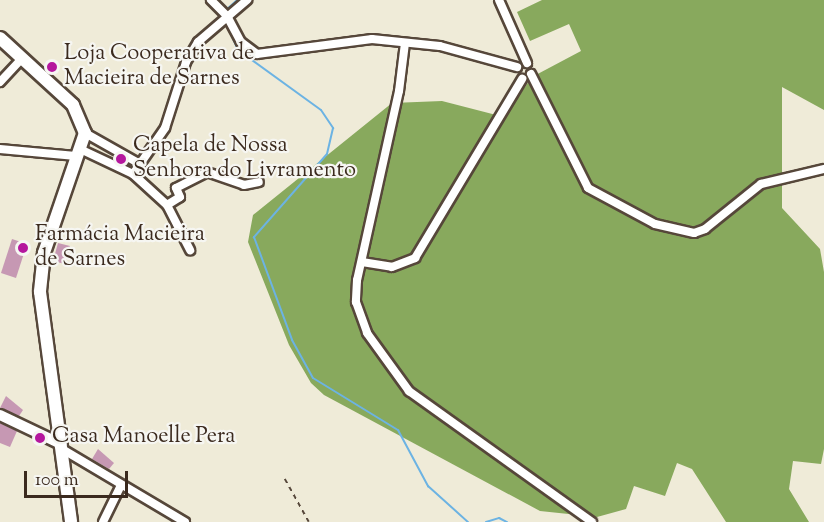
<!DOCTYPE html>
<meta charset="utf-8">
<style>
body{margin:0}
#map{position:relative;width:824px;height:522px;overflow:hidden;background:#efebd8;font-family:"Sorts Mill Goudy",serif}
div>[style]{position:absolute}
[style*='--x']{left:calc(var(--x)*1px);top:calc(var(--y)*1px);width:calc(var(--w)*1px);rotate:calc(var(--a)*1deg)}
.forest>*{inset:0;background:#88a95d}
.stream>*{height:2px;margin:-1px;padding:0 1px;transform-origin:1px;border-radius:1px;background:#6cb3e3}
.building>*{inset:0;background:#c698b3}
.path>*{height:1.5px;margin-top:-0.75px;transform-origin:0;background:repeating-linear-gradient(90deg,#56473a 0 4.5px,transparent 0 9px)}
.roads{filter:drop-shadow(2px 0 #56473a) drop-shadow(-2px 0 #56473a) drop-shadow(0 2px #56473a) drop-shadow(0 -2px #56473a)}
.minor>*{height:8px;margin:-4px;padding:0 4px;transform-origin:4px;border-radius:4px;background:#fff}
.tertiary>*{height:10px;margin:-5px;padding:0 5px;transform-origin:5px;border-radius:5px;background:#fff}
.secondary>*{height:12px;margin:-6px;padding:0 6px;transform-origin:6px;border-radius:6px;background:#fff}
.dots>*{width:16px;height:16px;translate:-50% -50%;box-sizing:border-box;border:3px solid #f6f6f2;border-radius:50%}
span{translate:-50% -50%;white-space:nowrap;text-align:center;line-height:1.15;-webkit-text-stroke:4.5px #f6f6f2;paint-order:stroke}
.poi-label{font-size:22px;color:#3b2a1e}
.left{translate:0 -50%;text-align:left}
.scale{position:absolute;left:24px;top:471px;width:104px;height:27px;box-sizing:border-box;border:3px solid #3b2a1e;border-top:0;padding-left:8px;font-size:18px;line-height:21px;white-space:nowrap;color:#3b2a1e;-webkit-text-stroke:4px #f6f6f2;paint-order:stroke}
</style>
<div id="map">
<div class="forest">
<div style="clip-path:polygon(542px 0,824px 0,824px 110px,782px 87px,782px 208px,820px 249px,824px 272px,824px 449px,821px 464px,793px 461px,789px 489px,809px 522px,726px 522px,692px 469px,677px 463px,665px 496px,634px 486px,626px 509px,597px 517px,540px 511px,324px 395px,311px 383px,289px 345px,248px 242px,253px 215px,392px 103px,442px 101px,504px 117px,532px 77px,581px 51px,569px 24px,530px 41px,517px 12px)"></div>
</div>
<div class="stream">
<div style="--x:226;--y:10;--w:15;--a:-42"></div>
<div style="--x:226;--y:22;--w:30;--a:67"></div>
<div style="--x:238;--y:50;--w:102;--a:35.9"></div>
<div style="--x:321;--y:110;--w:22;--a:56"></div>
<div style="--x:333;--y:128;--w:27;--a:103"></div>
<div style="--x:327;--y:154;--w:111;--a:131.3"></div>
<div style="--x:254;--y:237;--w:110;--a:69.7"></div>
<div style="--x:292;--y:340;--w:43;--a:61.1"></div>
<div style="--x:313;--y:378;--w:100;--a:31.5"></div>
<div style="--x:398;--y:430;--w:64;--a:61.8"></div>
<div style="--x:428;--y:486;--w:54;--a:42"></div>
<div style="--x:486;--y:522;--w:14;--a:-17"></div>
<div style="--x:499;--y:518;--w:9;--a:27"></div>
</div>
<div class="building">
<div style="clip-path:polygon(12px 239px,27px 244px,16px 278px,1px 273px)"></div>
<div style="clip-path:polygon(58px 243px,70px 246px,65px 264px,53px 261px)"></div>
<div style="clip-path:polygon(6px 396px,23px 410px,19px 416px,0 408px)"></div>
<div style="clip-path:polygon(0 423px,17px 431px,10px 447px,0 443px)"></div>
<div style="clip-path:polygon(98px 449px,114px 463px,109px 469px,92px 459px)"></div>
</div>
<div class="path">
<div style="--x:285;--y:479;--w:49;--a:60.8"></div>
</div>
<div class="roads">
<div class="minor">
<div style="--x:211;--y:0;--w:23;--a:45"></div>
<div style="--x:499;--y:0;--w:69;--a:66"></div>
<div style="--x:227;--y:16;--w:30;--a:62"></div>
<div style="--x:241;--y:42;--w:20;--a:37"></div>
<div style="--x:257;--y:54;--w:116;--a:-7.4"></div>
<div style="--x:372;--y:39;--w:68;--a:5.9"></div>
<div style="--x:440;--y:46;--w:80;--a:15.3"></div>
<div style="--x:405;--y:43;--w:48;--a:97.1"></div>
<div style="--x:399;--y:91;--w:194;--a:102.5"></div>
<div style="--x:357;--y:280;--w:22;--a:93"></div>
<div style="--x:356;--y:302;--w:33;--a:70"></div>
<div style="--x:367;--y:333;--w:72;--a:54.1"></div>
<div style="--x:409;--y:391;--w:225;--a:35.6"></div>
<div style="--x:531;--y:74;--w:127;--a:63.4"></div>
<div style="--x:588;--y:188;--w:76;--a:28.2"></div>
<div style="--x:655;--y:224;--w:40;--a:13"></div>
<div style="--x:694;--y:233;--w:12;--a:-20"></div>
<div style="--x:705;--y:229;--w:72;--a:-38.8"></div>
<div style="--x:761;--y:184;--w:65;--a:-13.4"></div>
<div style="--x:0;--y:82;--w:33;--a:-47"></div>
<div style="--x:0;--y:149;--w:76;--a:5.3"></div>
<div style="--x:80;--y:149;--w:59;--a:25.3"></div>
<div style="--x:133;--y:174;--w:12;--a:-55"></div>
<div style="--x:140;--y:164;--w:63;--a:-150.6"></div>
<div style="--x:140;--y:164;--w:44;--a:-55.2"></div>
<div style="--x:165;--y:128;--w:69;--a:-72.3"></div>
<div style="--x:186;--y:62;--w:23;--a:-59"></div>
<div style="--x:198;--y:42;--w:65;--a:-40.6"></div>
<div style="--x:133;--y:174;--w:46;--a:42.4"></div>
<div style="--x:167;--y:205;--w:15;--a:-32"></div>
<div style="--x:180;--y:197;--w:10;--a:-114"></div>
<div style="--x:176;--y:188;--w:35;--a:-27"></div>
<div style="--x:207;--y:172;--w:39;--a:19"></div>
<div style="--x:244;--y:185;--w:15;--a:-11"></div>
<div style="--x:167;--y:205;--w:51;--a:62.9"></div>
<div style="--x:362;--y:262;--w:30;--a:9"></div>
<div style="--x:392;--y:267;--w:25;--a:-21"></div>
<div style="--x:415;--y:258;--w:209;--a:-59.1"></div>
<div style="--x:62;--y:449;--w:143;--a:30.7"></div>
<div style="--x:103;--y:522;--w:39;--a:-64"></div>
</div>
<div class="tertiary">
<div style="--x:0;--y:415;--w:68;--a:25.4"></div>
</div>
<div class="secondary">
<div style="--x:0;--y:38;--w:99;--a:42.5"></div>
<div style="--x:73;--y:105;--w:30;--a:67"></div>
<div style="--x:85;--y:133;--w:127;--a:108.9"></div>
<div style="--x:44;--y:253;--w:39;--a:96"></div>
<div style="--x:40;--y:292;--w:232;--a:82.3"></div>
</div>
</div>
<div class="dots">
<div style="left:52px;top:67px;background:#b5179e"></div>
<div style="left:121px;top:159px;background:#b5179e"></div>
<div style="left:23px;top:248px;background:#b5179e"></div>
<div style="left:40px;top:438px;background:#b5179e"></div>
</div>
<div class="poi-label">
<span class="left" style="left:64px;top:67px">Loja Cooperativa de<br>Macieira de Sarnes</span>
<span class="left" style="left:133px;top:159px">Capela de Nossa<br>Senhora do Livramento</span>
<span class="left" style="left:35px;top:248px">Farmácia Macieira<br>de Sarnes</span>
<span class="left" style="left:52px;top:438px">Casa Manoelle Pera</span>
</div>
<div class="scale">100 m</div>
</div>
